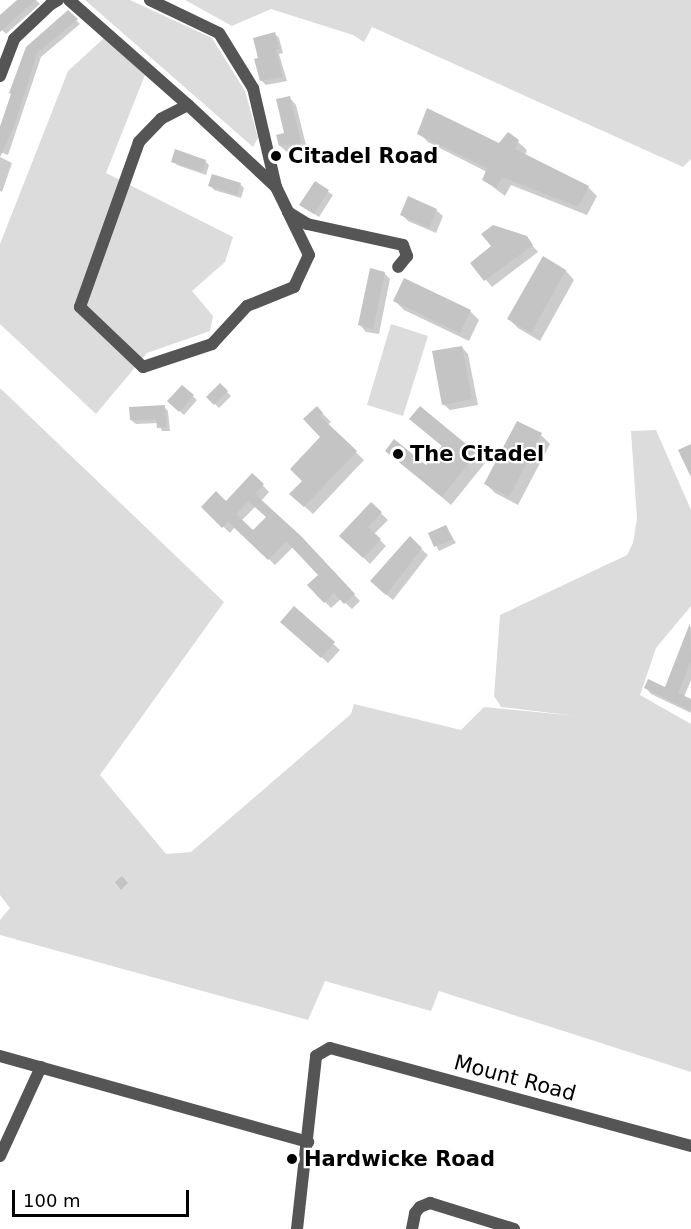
<!DOCTYPE html>
<style>
body{margin:0}
#map{position:relative;width:691px;height:1229px;overflow:hidden;background:#fff;font-family:"DejaVu Sans",sans-serif}
div>[style]{position:absolute}
[style*='--x']{left:calc(var(--x)*1px);top:calc(var(--y)*1px);width:calc(var(--w)*1px);rotate:calc(var(--a)*1deg)}
.green>*{inset:0;background:#dcdcdc}
.shadow>*{inset:0;background:#0003}
.building>*{inset:0;background:#c4c4c4}
.street>*{height:12px;margin:-6px;padding:0 6px;transform-origin:6px;border-radius:6px;background:#555}
.dots>*{width:16px;height:16px;translate:-50% -50%;box-sizing:border-box;border:3px solid #fff;border-radius:50%}
span{translate:-50% -50%;white-space:nowrap;text-align:center;line-height:1.15;-webkit-text-stroke:4.5px #fff;paint-order:stroke}
.poi-label{font-size:21px;color:#000;font-weight:700}
.left{translate:0 -50%;text-align:left}
.street-label{font-size:21px;color:#000}
.scale{position:absolute;left:12px;top:1190px;width:177px;height:27px;box-sizing:border-box;border:3px solid #000;border-top:0;padding-left:8px;font-size:18px;line-height:21px;white-space:nowrap;color:#000;-webkit-text-stroke:4px #fff;paint-order:stroke}
</style>
<div id="map">
<div class="green">
<div style="clip-path:polygon(85px 0,130px 0,212px 38px,245px 91px,258px 138px,253px 147px)"></div>
<div style="clip-path:polygon(185px 0,691px 0,691px 159px,683px 167px,372px 27px,364px 42px,353px 35px,271px 9px,232px 26px)"></div>
<div style="clip-path:polygon(104px 38px,145px 75px,106px 173px,233px 237px,225px 262px,192px 291px,213px 316px,210px 331px,147px 353px,96px 414px,0 324px,0 244px,68px 71px)"></div>
<div style="clip-path:polygon(391px 324px,428px 336px,403px 416px,367px 405px)"></div>
<div style="clip-path:polygon(0 388px,224px 602px,100px 775px,166px 854px,191px 852px,351px 714px,354px 704px,461px 730px,484px 707px,576px 716px,501px 707px,494px 696px,500px 615px,627px 555px,633px 543px,637px 518px,631px 431px,656px 430px,691px 510px,691px 606px,656px 648px,640px 695px,691px 724px,691px 1072px,439px 991px,431px 1011px,325px 981px,308px 1020px,0 935px,0 920px,10px 908px,0 895px)"></div>
</div>
<div class="shadow">
<div style="clip-path:polygon(19px 0,36px 0,40px 4px,6px 34px,0 28px,0 17px)"></div>
<div style="clip-path:polygon(68px 12px,80px 24px,41px 57px,8px 155px,0 152px,0 127px,27px 48px)"></div>
<div style="clip-path:polygon(275px 34px,279px 38px,283px 53px,279px 54px,287px 81px,266px 85px,261px 80px,260px 59px)"></div>
<div style="clip-path:polygon(290px 98px,296px 105px,307px 149px,287px 152px,280px 146px,286px 134px)"></div>
<div style="clip-path:polygon(419px 133px,500px 145px,509px 134px,527px 150px,525px 155px,588px 187px,597px 196px,587px 215px,511px 185px,505px 196px,484px 180px,487px 172px,428px 142px)"></div>
<div style="clip-path:polygon(0 157px,12px 163px,2px 192px,0 191px)"></div>
<div style="clip-path:polygon(173px 161px,205px 161px,209px 165px,206px 175px,177px 165px)"></div>
<div style="clip-path:polygon(315px 183px,333px 195px,319px 217px,305px 208px)"></div>
<div style="clip-path:polygon(240px 184px,244px 188px,241px 198px,214px 190px,210px 185px)"></div>
<div style="clip-path:polygon(436px 210px,443px 216px,436px 233px,408px 221px,402px 215px)"></div>
<div style="clip-path:polygon(526px 238px,538px 252px,492px 287px,472px 263px,493px 246px)"></div>
<div style="clip-path:polygon(543px 258px,566px 271px,574px 280px,540px 341px,518px 328px,509px 319px)"></div>
<div style="clip-path:polygon(384px 273px,390px 279px,379px 334px,366px 332px,360px 325px)"></div>
<div style="clip-path:polygon(395px 301px,470px 311px,479px 320px,469px 341px,404px 310px)"></div>
<div style="clip-path:polygon(462px 347px,468px 354px,478px 405px,450px 410px,443px 404px)"></div>
<div style="clip-path:polygon(220px 385px,231px 396px,219px 408px,208px 397px)"></div>
<div style="clip-path:polygon(182px 387px,197px 400px,184px 415px,169px 401px)"></div>
<div style="clip-path:polygon(164px 407px,168px 411px,170px 431px,162px 431px,158px 423px,136px 424px,131px 420px)"></div>
<div style="clip-path:polygon(317px 408px,331px 422px,327px 425px,364px 460px,313px 514px,291px 494px,304px 481px,322px 437px)"></div>
<div style="clip-path:polygon(420px 408px,485px 463px,451px 505px,387px 451px,427px 467px,443px 446px)"></div>
<div style="clip-path:polygon(541px 435px,550px 444px,518px 505px,495px 493px,486px 484px)"></div>
<div style="clip-path:polygon(evenodd,253px 475px,269px 492px,261px 501px,300px 537px,360px 601px,352px 609px,341px 599px,331px 608px,309px 585px,320px 575px,293px 547px,275px 565px,235px 527px,230px 533px,203px 507px,226px 503px,253px 475px,256px 506px,268px 517px,253px 532px,241px 521px,256px 506px)"></div>
<div style="clip-path:polygon(371px 504px,388px 520px,374px 534px,386px 546px,370px 564px,341px 536px)"></div>
<div style="clip-path:polygon(446px 527px,456px 543px,439px 551px,430px 534px)"></div>
<div style="clip-path:polygon(410px 539px,428px 555px,393px 600px,378px 588px)"></div>
<div style="clip-path:polygon(294px 608px,340px 650px,328px 663px,289px 628px)"></div>
<div style="clip-path:polygon(691px 626px,691px 680px,684px 697px,691px 700px,691px 713px,651px 694px,646px 688px,666px 689px)"></div>
</div>
<div class="building">
<div style="clip-path:polygon(17px 0,36px 0,0 32px,0 15px)"></div>
<div style="clip-path:polygon(68px 10px,78px 19px,37px 53px,14px 126px,0 157px,0 127px,11px 94px,9px 93px,26px 47px)"></div>
<div style="clip-path:polygon(275px 32px,279px 49px,276px 50px,283px 77px,260px 81px,254px 59px,258px 58px,253px 38px)"></div>
<div style="clip-path:polygon(290px 96px,301px 143px,279px 146px,276px 135px,284px 133px,276px 99px)"></div>
<div style="clip-path:polygon(427px 108px,499px 143px,508px 132px,519px 140px,515px 149px,589px 186px,578px 207px,502px 177px,496px 188px,482px 180px,487px 168px,417px 134px)"></div>
<div style="clip-path:polygon(175px 149px,206px 160px,202px 172px,171px 162px)"></div>
<div style="clip-path:polygon(212px 174px,241px 183px,237px 195px,208px 186px)"></div>
<div style="clip-path:polygon(315px 181px,329px 190px,314px 214px,299px 205px)"></div>
<div style="clip-path:polygon(408px 196px,437px 209px,429px 228px,400px 215px)"></div>
<div style="clip-path:polygon(493px 225px,527px 236px,533px 245px,484px 281px,470px 263px,491px 246px,481px 234px)"></div>
<div style="clip-path:polygon(543px 256px,566px 270px,531px 333px,507px 319px)"></div>
<div style="clip-path:polygon(370px 268px,385px 272px,373px 329px,358px 325px)"></div>
<div style="clip-path:polygon(404px 278px,471px 310px,460px 333px,393px 301px)"></div>
<div style="clip-path:polygon(462px 346px,472px 399px,442px 405px,432px 351px)"></div>
<div style="clip-path:polygon(220px 383px,228px 391px,214px 405px,206px 397px)"></div>
<div style="clip-path:polygon(182px 385px,194px 395px,179px 412px,167px 401px)"></div>
<div style="clip-path:polygon(165px 405px,166px 427px,157px 428px,156px 419px,130px 420px,129px 407px)"></div>
<div style="clip-path:polygon(317px 406px,323px 413px,320px 416px,357px 451px,304px 507px,289px 494px,302px 481px,290px 469px,320px 437px,303px 419px)"></div>
<div style="clip-path:polygon(420px 406px,477px 453px,442px 497px,385px 451px,394px 439px,426px 465px,442px 446px,409px 419px)"></div>
<div style="clip-path:polygon(517px 421px,542px 433px,509px 497px,484px 484px)"></div>
<div style="clip-path:polygon(691px 444px,691px 477px,678px 450px)"></div>
<div style="clip-path:polygon(evenodd,252px 473px,264px 484px,255px 494px,301px 536px,355px 594px,344px 604px,334px 593px,324px 603px,307px 585px,318px 575px,286px 541px,268px 560px,228px 522px,222px 528px,201px 507px,216px 491px,226px 501px,252px 473px,248px 501px,266px 517px,253px 530px,236px 514px,248px 501px)"></div>
<div style="clip-path:polygon(371px 502px,382px 512px,368px 527px,381px 539px,363px 558px,339px 536px)"></div>
<div style="clip-path:polygon(446px 525px,453px 539px,434px 547px,428px 533px)"></div>
<div style="clip-path:polygon(410px 536px,422px 548px,386px 595px,370px 581px)"></div>
<div style="clip-path:polygon(294px 606px,335px 642px,321px 658px,280px 622px)"></div>
<div style="clip-path:polygon(690px 623px,691px 661px,678px 693px,691px 699px,691px 711px,644px 688px,648px 679px,665px 687px)"></div>
<div style="clip-path:polygon(122px 876px,128px 883px,121px 890px,115px 882px)"></div>
</div>
<div class="street">
<div style="--x:69;--y:0;--w:159;--a:41.4"></div>
<div style="--x:188;--y:105;--w:120;--a:43"></div>
<div style="--x:150;--y:0;--w:76;--a:25.6"></div>
<div style="--x:219;--y:33;--w:65;--a:58.3"></div>
<div style="--x:253;--y:88;--w:102;--a:76.9"></div>
<div style="--x:276;--y:187;--w:28;--a:64"></div>
<div style="--x:288;--y:212;--w:22;--a:32"></div>
<div style="--x:307;--y:224;--w:98;--a:12.3"></div>
<div style="--x:403;--y:245;--w:12;--a:70"></div>
<div style="--x:407;--y:256;--w:14;--a:129"></div>
<div style="--x:0;--y:76;--w:40;--a:-69"></div>
<div style="--x:14;--y:39;--w:51;--a:-43.4"></div>
<div style="--x:51;--y:4;--w:8;--a:-30"></div>
<div style="--x:188;--y:105;--w:30;--a:153"></div>
<div style="--x:161;--y:119;--w:32;--a:134"></div>
<div style="--x:139;--y:142;--w:175;--a:109.7"></div>
<div style="--x:80;--y:307;--w:87;--a:43.6"></div>
<div style="--x:143;--y:367;--w:73;--a:-18.4"></div>
<div style="--x:212;--y:344;--w:52;--a:-47.4"></div>
<div style="--x:247;--y:306;--w:51;--a:-22"></div>
<div style="--x:294;--y:287;--w:35;--a:-65"></div>
<div style="--x:309;--y:255;--w:48;--a:-116"></div>
<div style="--x:0;--y:1056;--w:320;--a:15.6"></div>
<div style="--x:0;--y:1156;--w:98;--a:-65.3"></div>
<div style="--x:297;--y:1229;--w:174;--a:-83.7"></div>
<div style="--x:316;--y:1056;--w:16;--a:-30"></div>
<div style="--x:330;--y:1048;--w:374;--a:15.2"></div>
<div style="--x:412;--y:1229;--w:16;--a:-79"></div>
<div style="--x:415;--y:1213;--w:8;--a:-50"></div>
<div style="--x:420;--y:1207;--w:11;--a:-22"></div>
<div style="--x:430;--y:1203;--w:88;--a:17.2"></div>
</div>
<div class="dots">
<div style="left:276px;top:156px;background:#000"></div>
<div style="left:398px;top:454px;background:#000"></div>
<div style="left:292px;top:1159px;background:#000"></div>
</div>
<div class="poi-label">
<span class="left" style="left:288px;top:156px">Citadel Road</span>
<span class="left" style="left:410px;top:454px">The Citadel</span>
<span class="left" style="left:304px;top:1159px">Hardwicke Road</span>
</div>
<div class="street-label">
<span style="left:515px;top:1078px;rotate:15deg">Mount Road</span>
</div>
<div class="scale">100 m</div>
</div>
